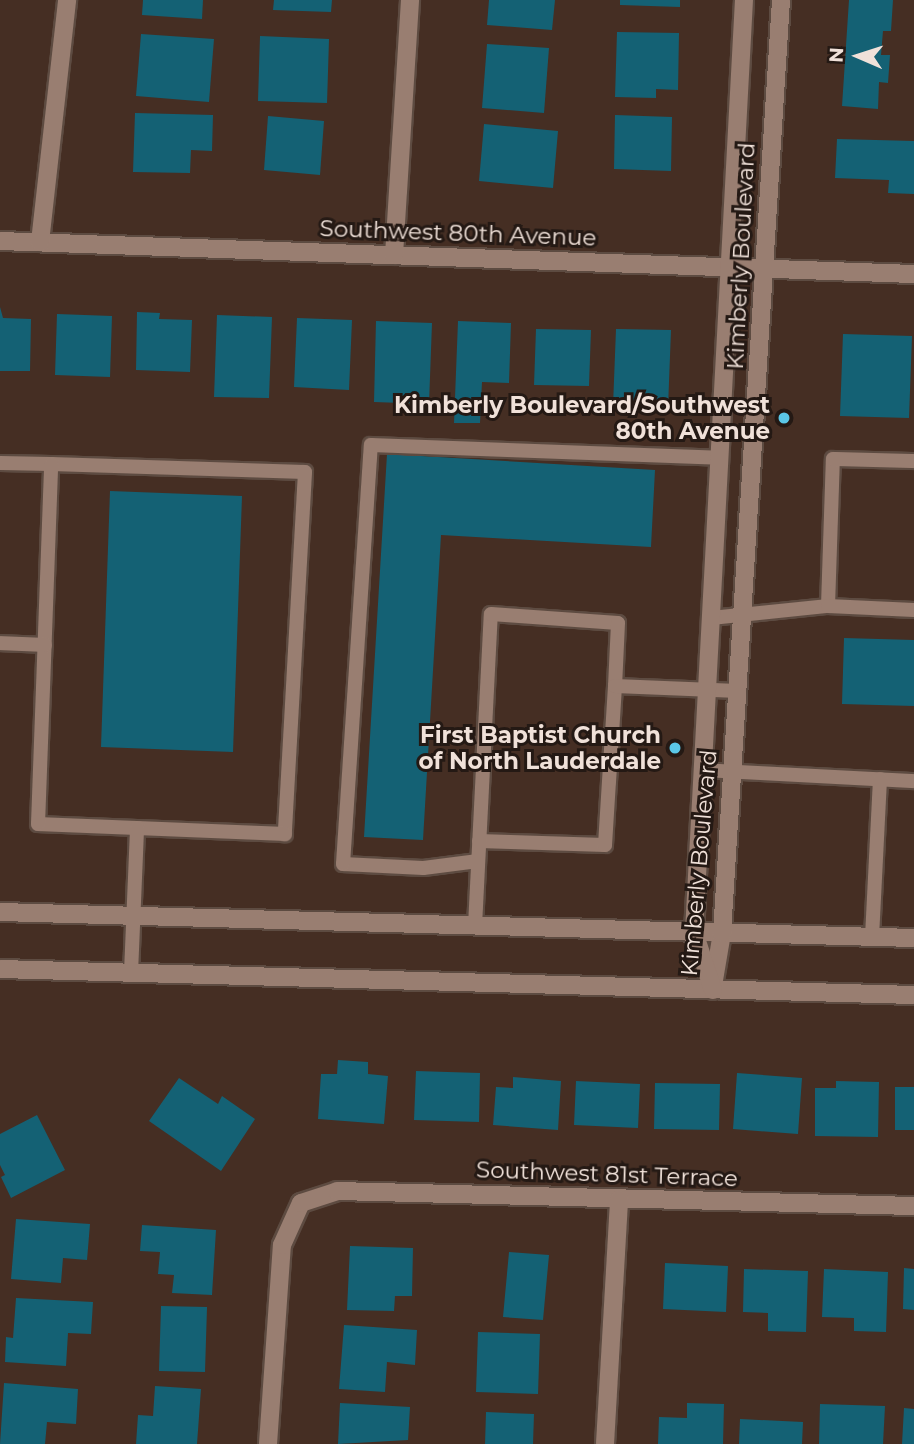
<!DOCTYPE html>
<style>
body{margin:0}
#map{position:relative;width:914px;height:1444px;overflow:hidden;background:#452e23;font-family:Montserrat,sans-serif}
div>[style]{position:absolute}
[style*='--x']{left:calc(var(--x)*1px);top:calc(var(--y)*1px);width:calc(var(--w)*1px);rotate:calc(var(--a)*1deg)}
.building>*{inset:0;background:#146174}
.roads{filter:drop-shadow(2px 0 #5d4b41) drop-shadow(-2px 0 #5d4b41) drop-shadow(0 2px #5d4b41) drop-shadow(0 -2px #5d4b41)}
.lane>*{height:14px;margin:-7px;padding:0 7px;transform-origin:7px;border-radius:7px;background:#997e71}
.street>*{height:18px;margin:-9px;padding:0 9px;transform-origin:9px;border-radius:9px;background:#997e71}
.secondary>*{height:18px;margin:-9px;padding:0 9px;transform-origin:9px;border-radius:9px;background:#997e71}
.dots>*{width:19px;height:19px;translate:-50% -50%;box-sizing:border-box;border:4px solid #241914;border-radius:50%}
span{translate:-50% -50%;white-space:nowrap;text-align:center;line-height:1.15;-webkit-text-stroke:6px #241914;paint-order:stroke}
.street-label{font-size:23px;color:#f0e1d9}
.poi-label{font-size:23px;color:#f0e1d9;font-weight:700}
.right{translate:-100% -50%;text-align:right}
.north{position:absolute;left:823px;top:21px;width:70px;height:70px;-webkit-text-stroke:5px #241914;paint-order:stroke;rotate:273deg;font-size:19px;font-weight:700;line-height:28px;text-align:center;color:#f0e1d9}
.north::after{content:'';display:block;margin:auto;width:24px;height:32px;background:#f0e1d9;clip-path:polygon(50% 0,100% 100%,50% 72%,0 100%)}
</style>
<div id="map">
<div class="building">
<div style="clip-path:polygon(143px 0,203px 0,202px 19px,142px 15px)"></div>
<div style="clip-path:polygon(274px 0,332px 0,331px 12px,273px 10px)"></div>
<div style="clip-path:polygon(489px 0,555px 0,552px 30px,487px 25px)"></div>
<div style="clip-path:polygon(620px 0,680px 0,680px 7px,620px 5px)"></div>
<div style="clip-path:polygon(849px 0,893px 0,891px 31px,883px 31px,881px 55px,890px 55px,888px 83px,879px 82px,878px 109px,842px 106px)"></div>
<div style="clip-path:polygon(617px 32px,679px 33px,678px 90px,656px 89px,656px 98px,615px 97px)"></div>
<div style="clip-path:polygon(141px 34px,214px 39px,209px 102px,136px 96px)"></div>
<div style="clip-path:polygon(260px 36px,329px 39px,327px 103px,258px 101px)"></div>
<div style="clip-path:polygon(487px 44px,549px 48px,544px 113px,482px 108px)"></div>
<div style="clip-path:polygon(135px 113px,213px 115px,212px 151px,191px 150px,190px 173px,133px 172px)"></div>
<div style="clip-path:polygon(615px 115px,672px 117px,671px 171px,614px 169px)"></div>
<div style="clip-path:polygon(268px 116px,324px 121px,320px 175px,264px 170px)"></div>
<div style="clip-path:polygon(484px 124px,558px 131px,553px 188px,479px 181px)"></div>
<div style="clip-path:polygon(837px 139px,914px 141px,914px 194px,888px 193px,889px 180px,835px 178px)"></div>
<div style="clip-path:polygon(0 307px,3px 318px,31px 319px,30px 371px,0 371px)"></div>
<div style="clip-path:polygon(137px 312px,160px 313px,159px 319px,192px 320px,190px 372px,136px 370px)"></div>
<div style="clip-path:polygon(57px 314px,112px 316px,110px 377px,55px 375px)"></div>
<div style="clip-path:polygon(217px 315px,272px 317px,269px 398px,214px 397px)"></div>
<div style="clip-path:polygon(297px 318px,352px 320px,349px 390px,294px 387px)"></div>
<div style="clip-path:polygon(376px 321px,432px 323px,429px 404px,374px 402px)"></div>
<div style="clip-path:polygon(458px 321px,511px 323px,509px 383px,482px 382px,480px 423px,454px 423px)"></div>
<div style="clip-path:polygon(536px 329px,591px 330px,589px 386px,534px 385px)"></div>
<div style="clip-path:polygon(616px 329px,671px 330px,668px 408px,613px 406px)"></div>
<div style="clip-path:polygon(843px 334px,912px 336px,909px 418px,840px 416px)"></div>
<div style="clip-path:polygon(387px 454px,655px 470px,651px 547px,441px 535px,423px 840px,364px 837px)"></div>
<div style="clip-path:polygon(110px 491px,242px 496px,233px 752px,101px 747px)"></div>
<div style="clip-path:polygon(844px 638px,914px 640px,914px 706px,842px 704px)"></div>
<div style="clip-path:polygon(338px 1060px,368px 1062px,368px 1074px,388px 1076px,384px 1124px,318px 1119px,321px 1074px,337px 1074px)"></div>
<div style="clip-path:polygon(416px 1071px,480px 1073px,479px 1122px,414px 1120px)"></div>
<div style="clip-path:polygon(737px 1073px,802px 1078px,798px 1134px,733px 1129px)"></div>
<div style="clip-path:polygon(513px 1077px,561px 1081px,558px 1130px,493px 1125px,496px 1087px,513px 1088px)"></div>
<div style="clip-path:polygon(179px 1078px,218px 1104px,222px 1096px,255px 1119px,221px 1171px,149px 1121px)"></div>
<div style="clip-path:polygon(576px 1081px,640px 1084px,638px 1128px,574px 1125px)"></div>
<div style="clip-path:polygon(836px 1081px,879px 1082px,878px 1137px,815px 1136px,815px 1088px,836px 1088px)"></div>
<div style="clip-path:polygon(655px 1083px,720px 1084px,719px 1130px,654px 1129px)"></div>
<div style="clip-path:polygon(895px 1087px,914px 1087px,914px 1130px,895px 1130px)"></div>
<div style="clip-path:polygon(37px 1115px,65px 1170px,11px 1198px,1px 1177px,5px 1175px,0 1165px,0 1134px)"></div>
<div style="clip-path:polygon(16px 1219px,90px 1224px,87px 1260px,63px 1258px,61px 1283px,11px 1279px)"></div>
<div style="clip-path:polygon(142px 1225px,216px 1230px,212px 1295px,172px 1293px,174px 1275px,158px 1274px,160px 1252px,140px 1251px)"></div>
<div style="clip-path:polygon(350px 1246px,413px 1248px,412px 1296px,395px 1296px,394px 1311px,347px 1310px)"></div>
<div style="clip-path:polygon(509px 1252px,549px 1255px,543px 1320px,503px 1317px)"></div>
<div style="clip-path:polygon(665px 1263px,728px 1266px,726px 1312px,663px 1309px)"></div>
<div style="clip-path:polygon(904px 1268px,914px 1269px,914px 1310px,903px 1309px)"></div>
<div style="clip-path:polygon(744px 1269px,808px 1271px,806px 1332px,768px 1331px,768px 1313px,743px 1312px)"></div>
<div style="clip-path:polygon(824px 1269px,888px 1272px,886px 1332px,854px 1331px,854px 1318px,822px 1317px)"></div>
<div style="clip-path:polygon(16px 1298px,93px 1302px,91px 1334px,68px 1333px,66px 1366px,5px 1362px,6px 1337px,13px 1338px)"></div>
<div style="clip-path:polygon(161px 1306px,207px 1307px,205px 1372px,159px 1371px)"></div>
<div style="clip-path:polygon(344px 1325px,417px 1330px,415px 1365px,387px 1362px,385px 1392px,339px 1389px)"></div>
<div style="clip-path:polygon(478px 1332px,540px 1334px,538px 1394px,476px 1392px)"></div>
<div style="clip-path:polygon(4px 1383px,78px 1389px,76px 1424px,47px 1422px,45px 1444px,0 1444px)"></div>
<div style="clip-path:polygon(155px 1386px,201px 1389px,197px 1444px,136px 1444px,138px 1415px,153px 1416px)"></div>
<div style="clip-path:polygon(340px 1403px,410px 1407px,408px 1440px,338px 1444px)"></div>
<div style="clip-path:polygon(687px 1403px,724px 1404px,723px 1444px,658px 1444px,659px 1417px,687px 1418px)"></div>
<div style="clip-path:polygon(820px 1404px,885px 1406px,883px 1444px,819px 1444px)"></div>
<div style="clip-path:polygon(904px 1408px,914px 1409px,914px 1444px,902px 1444px)"></div>
<div style="clip-path:polygon(486px 1412px,534px 1414px,533px 1444px,485px 1444px)"></div>
<div style="clip-path:polygon(740px 1419px,803px 1422px,802px 1444px,739px 1444px)"></div>
</div>
<div class="roads">
<div class="lane">
<div style="--x:0;--y:463;--w:51;--a:1.1"></div>
<div style="--x:51;--y:464;--w:254;--a:1.8"></div>
<div style="--x:305;--y:472;--w:363;--a:93.2"></div>
<div style="--x:285;--y:834;--w:247;--a:-177.7"></div>
<div style="--x:38;--y:824;--w:360;--a:-87.9"></div>
<div style="--x:828;--y:606;--w:147;--a:-88.1"></div>
<div style="--x:833;--y:459;--w:81;--a:1.4"></div>
<div style="--x:711;--y:618;--w:118;--a:-5.9"></div>
<div style="--x:828;--y:606;--w:86;--a:2.7"></div>
<div style="--x:0;--y:643;--w:45;--a:2.5"></div>
<div style="--x:702;--y:770;--w:212;--a:3"></div>
<div style="--x:479;--y:841;--w:126;--a:1.8"></div>
<div style="--x:605;--y:845;--w:159;--a:-86.4"></div>
<div style="--x:478;--y:861;--w:55;--a:172.7"></div>
<div style="--x:423;--y:868;--w:80;--a:-177.1"></div>
<div style="--x:343;--y:864;--w:420;--a:-86.2"></div>
<div style="--x:371;--y:445;--w:348;--a:2.1"></div>
<div style="--x:475;--y:926;--w:312;--a:-87.1"></div>
<div style="--x:491;--y:614;--w:127;--a:4.1"></div>
<div style="--x:618;--y:623;--w:63;--a:92.7"></div>
<div style="--x:615;--y:686;--w:123;--a:2.3"></div>
<div style="--x:872;--y:937;--w:158;--a:-87.1"></div>
<div style="--x:131;--y:973;--w:145;--a:-87.6"></div>
</div>
<div class="street">
<div style="--x:0;--y:241;--w:915;--a:2.07"></div>
<div style="--x:40;--y:242;--w:244;--a:-83.6"></div>
<div style="--x:394;--y:255;--w:256;--a:-86.4"></div>
<div style="--x:268;--y:1444;--w:199;--a:-86"></div>
<div style="--x:282;--y:1245;--w:46;--a:-65.7"></div>
<div style="--x:301;--y:1203;--w:38;--a:-18"></div>
<div style="--x:337;--y:1191;--w:577;--a:1.49"></div>
<div style="--x:605;--y:1444;--w:245;--a:-86.7"></div>
</div>
<div class="secondary">
<div style="--x:0;--y:912;--w:914;--a:1.63"></div>
<div style="--x:0;--y:969;--w:914;--a:1.63"></div>
<div style="--x:713;--y:986;--w:54;--a:-80.4"></div>
<div style="--x:722;--y:933;--w:935;--a:-86.38"></div>
<div style="--x:713;--y:990;--w:61;--a:-108.1"></div>
<div style="--x:694;--y:932;--w:933;--a:-86.93"></div>
</div>
</div>
<div class="dots">
<div style="left:784px;top:418px;background:#5bc7e7"></div>
<div style="left:675px;top:748px;background:#5bc7e7"></div>
</div>
<div class="street-label">
<span style="left:458px;top:233px;rotate:2deg">Southwest 80th Avenue</span>
<span style="left:741px;top:256px;rotate:-87deg">Kimberly Boulevard</span>
<span style="left:699px;top:863px;rotate:-85deg">Kimberly Boulevard</span>
<span style="left:607px;top:1174px;rotate:2deg">Southwest 81st Terrace</span>
</div>
<div class="poi-label">
<span class="right" style="left:770px;top:418px">Kimberly Boulevard/Southwest<br>80th Avenue</span>
<span class="right" style="left:661px;top:748px">First Baptist Church<br>of North Lauderdale</span>
</div>
<div class="north">N</div>
</div>
